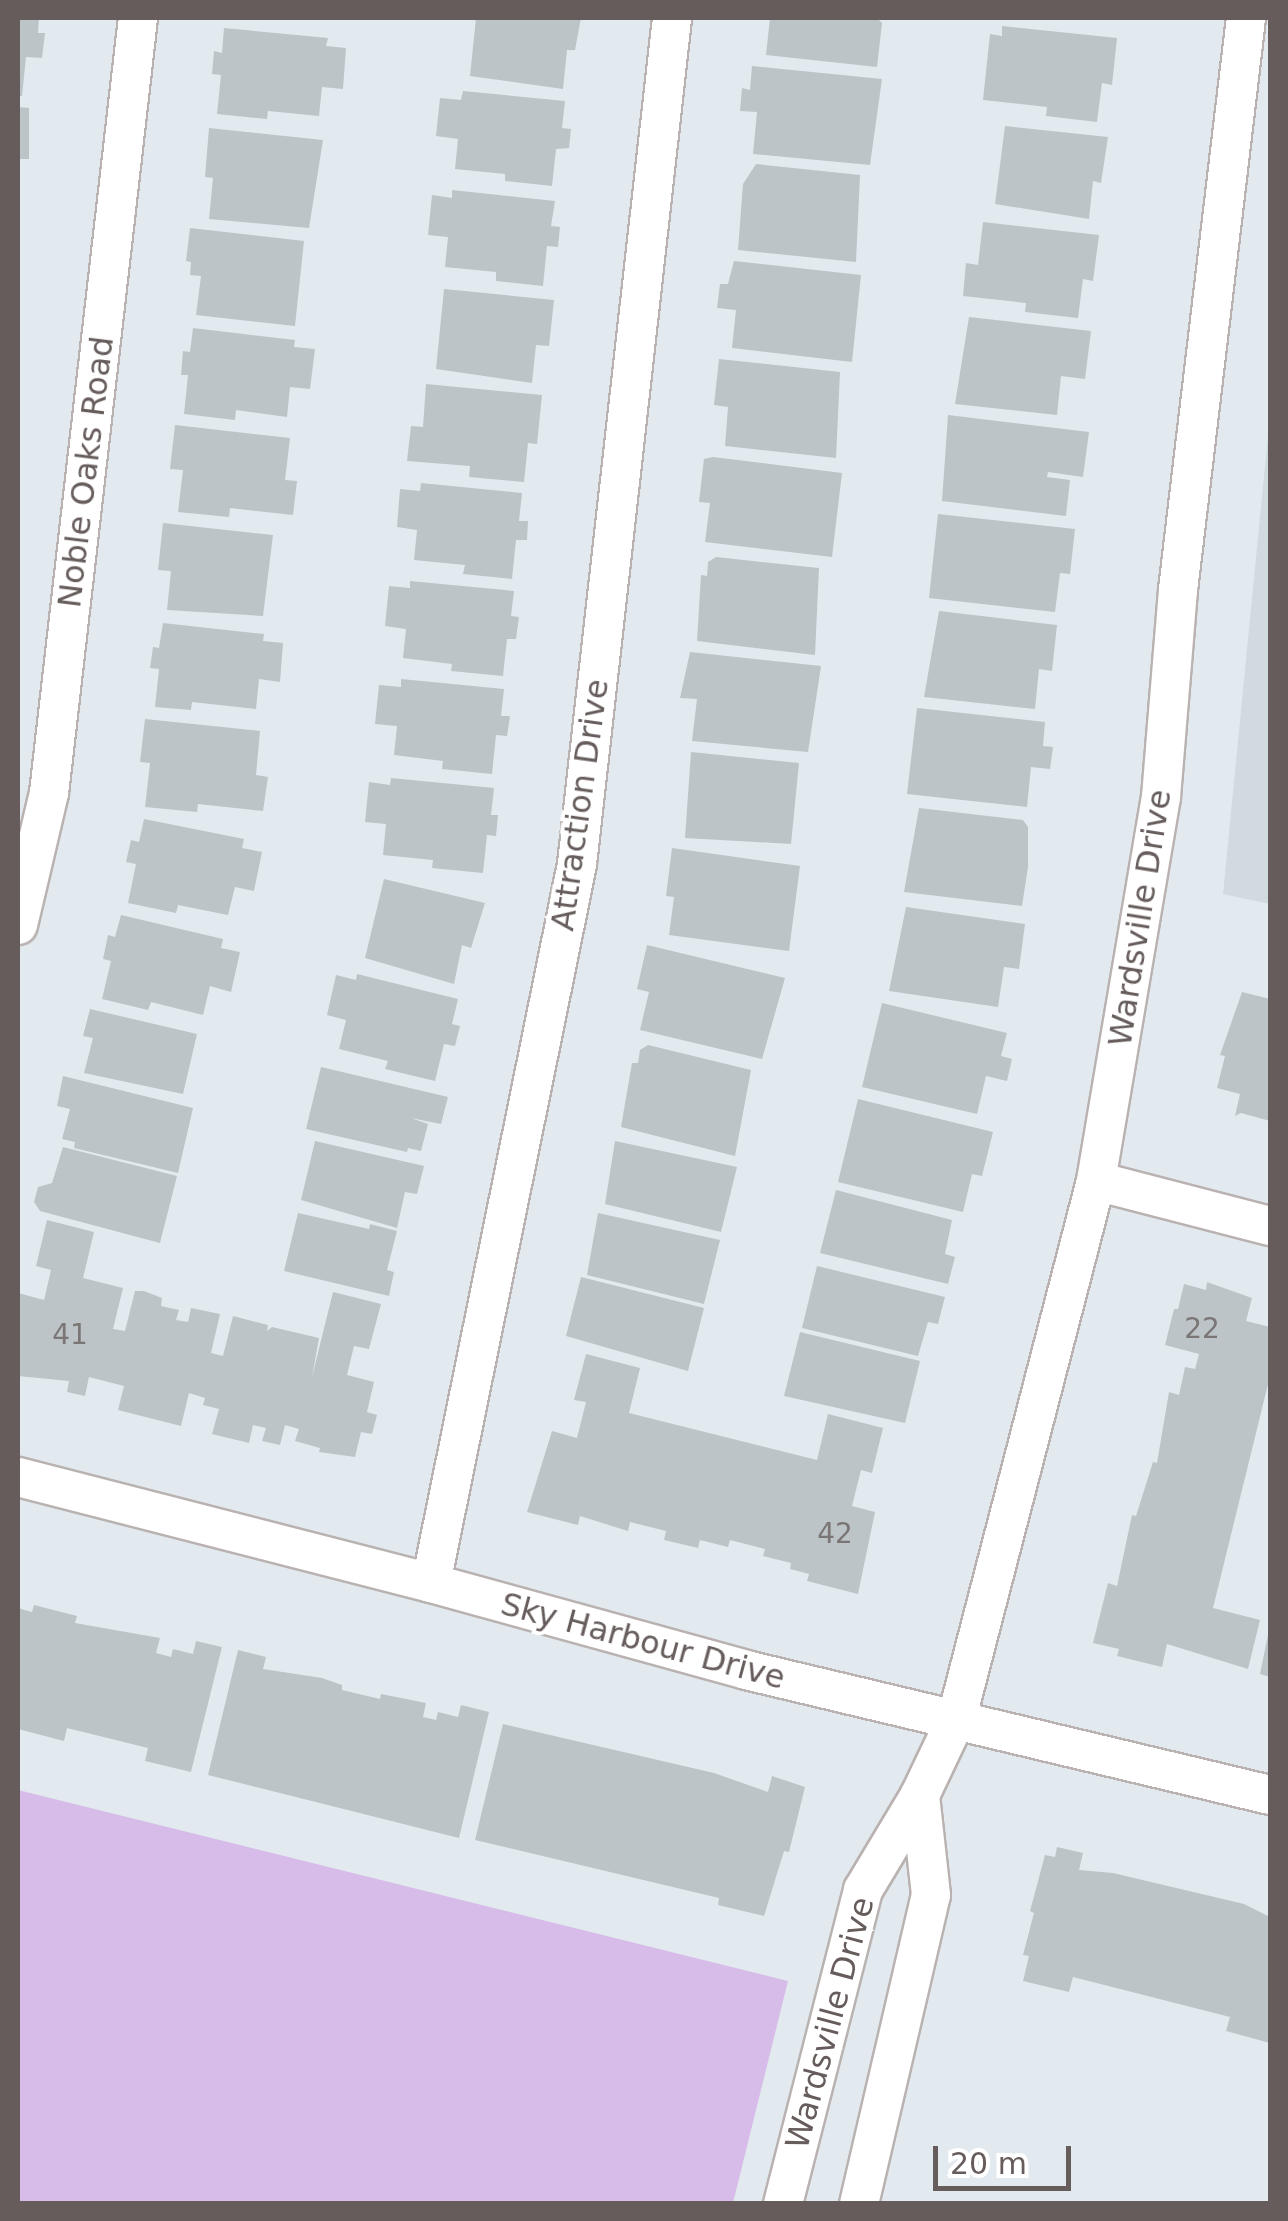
<!DOCTYPE html>
<style>
body{margin:0}
#map{position:relative;width:1288px;height:2221px;overflow:hidden;background:#e2eaef;font-family:"DejaVu Sans",sans-serif}
div>[style]{position:absolute}
[style*='--x']{left:calc(var(--x)*1px);top:calc(var(--y)*1px);width:calc(var(--w)*1px);rotate:calc(var(--a)*1deg)}
.education>*{inset:0;background:#d1dadf}
.green>*{inset:0;background:#d7bce9}
.building>*{inset:0;background:#bdc4c8}
.roads{filter:drop-shadow(2px 0 #b9b2b0) drop-shadow(-2px 0 #b9b2b0) drop-shadow(0 2px #b9b2b0) drop-shadow(0 -2px #b9b2b0)}
.minor>*{height:38px;margin:-19px;padding:0 19px;transform-origin:19px;border-radius:19px;background:#fff}
span{translate:-50% -50%;white-space:nowrap;text-align:center;line-height:1.15;-webkit-text-stroke:8px #fff;paint-order:stroke}
.number-label{font-size:28px;color:#7b7676}
.number-label span{-webkit-text-stroke-width:0}
.street-label{font-size:32px;color:#655c5b}
.frame{position:absolute;inset:0;border:20px solid #655c5b;pointer-events:none}
.scale{position:absolute;left:933px;top:2146px;width:138px;height:45px;box-sizing:border-box;border:5px solid #655c5b;border-top:0;padding-left:12px;font-size:30px;line-height:35px;white-space:nowrap;color:#655c5b;-webkit-text-stroke:8px #fff;paint-order:stroke}
</style>
<div id="map">
<div class="education">
<div style="clip-path:polygon(1270px 415px,1270px 904px,1223px 894px)"></div>
</div>
<div class="green">
<div style="clip-path:polygon(18px 1790px,788px 1981px,733px 2203px,18px 2203px)"></div>
</div>
<div class="building">
<div style="clip-path:polygon(18px 18px,39px 18px,38px 33px,45px 33px,42px 58px,26px 57px,22px 96px,18px 96px)"></div>
<div style="clip-path:polygon(476px 18px,581px 18px,575px 50px,567px 50px,563px 89px,470px 76px)"></div>
<div style="clip-path:polygon(770px 18px,877px 18px,882px 23px,877px 67px,766px 55px)"></div>
<div style="clip-path:polygon(1002px 26px,1117px 38px,1112px 85px,1102px 83px,1097px 122px,1046px 116px,1047px 107px,983px 100px,990px 34px,1002px 36px)"></div>
<div style="clip-path:polygon(224px 28px,328px 38px,326px 46px,346px 48px,343px 89px,322px 87px,319px 116px,268px 111px,267px 119px,217px 114px,221px 75px,212px 74px,214px 51px,222px 53px)"></div>
<div style="clip-path:polygon(752px 66px,882px 79px,870px 165px,753px 154px,757px 112px,740px 111px,742px 88px,750px 90px)"></div>
<div style="clip-path:polygon(463px 91px,565px 101px,562px 128px,571px 129px,569px 148px,556px 149px,552px 186px,505px 181px,505px 174px,455px 169px,458px 139px,436px 136px,440px 98px,461px 100px)"></div>
<div style="clip-path:polygon(18px 107px,29px 108px,29px 159px,18px 159px)"></div>
<div style="clip-path:polygon(1005px 126px,1108px 137px,1101px 183px,1093px 181px,1089px 219px,995px 204px)"></div>
<div style="clip-path:polygon(209px 128px,323px 140px,309px 228px,209px 219px,213px 178px,205px 177px)"></div>
<div style="clip-path:polygon(756px 164px,860px 175px,856px 262px,738px 250px,743px 184px)"></div>
<div style="clip-path:polygon(452px 190px,555px 201px,551px 226px,560px 227px,558px 247px,547px 246px,543px 286px,496px 281px,496px 272px,445px 267px,448px 237px,428px 235px,432px 195px,452px 198px)"></div>
<div style="clip-path:polygon(983px 222px,1099px 235px,1093px 281px,1083px 279px,1078px 318px,1025px 312px,1026px 303px,963px 296px,966px 263px,978px 265px)"></div>
<div style="clip-path:polygon(190px 228px,304px 241px,295px 326px,196px 315px,201px 276px,190px 275px,191px 262px,186px 261px)"></div>
<div style="clip-path:polygon(734px 261px,861px 275px,852px 362px,732px 348px,736px 310px,717px 308px,720px 284px,728px 284px)"></div>
<div style="clip-path:polygon(444px 289px,554px 300px,549px 346px,536px 345px,532px 383px,436px 369px)"></div>
<div style="clip-path:polygon(969px 317px,1091px 331px,1085px 379px,1061px 376px,1057px 415px,955px 404px)"></div>
<div style="clip-path:polygon(193px 328px,295px 340px,294px 347px,315px 349px,310px 389px,290px 387px,287px 417px,236px 410px,235px 420px,184px 414px,188px 375px,181px 375px,183px 351px,190px 352px)"></div>
<div style="clip-path:polygon(719px 359px,840px 372px,836px 458px,725px 446px,728px 407px,714px 405px)"></div>
<div style="clip-path:polygon(426px 384px,542px 395px,537px 444px,528px 443px,524px 482px,469px 477px,470px 466px,407px 461px,411px 426px,423px 427px)"></div>
<div style="clip-path:polygon(948px 415px,1089px 432px,1083px 477px,1048px 472px,1047px 477px,1070px 480px,1066px 516px,942px 501px)"></div>
<div style="clip-path:polygon(175px 425px,290px 438px,285px 480px,297px 481px,293px 515px,230px 508px,229px 517px,178px 512px,183px 470px,170px 469px)"></div>
<div style="clip-path:polygon(713px 457px,842px 473px,832px 557px,705px 542px,710px 503px,699px 502px,704px 459px)"></div>
<div style="clip-path:polygon(421px 483px,522px 493px,519px 521px,528px 521px,527px 540px,516px 540px,512px 579px,463px 574px,465px 565px,414px 560px,417px 530px,397px 527px,400px 489px,420px 491px)"></div>
<div style="clip-path:polygon(938px 514px,1075px 529px,1070px 574px,1060px 573px,1055px 612px,929px 598px)"></div>
<div style="clip-path:polygon(163px 523px,273px 535px,263px 616px,167px 610px,171px 571px,158px 570px)"></div>
<div style="clip-path:polygon(716px 557px,819px 568px,815px 655px,697px 641px,701px 575px,707px 576px,708px 562px)"></div>
<div style="clip-path:polygon(410px 581px,514px 591px,511px 616px,519px 617px,516px 639px,507px 639px,503px 676px,451px 671px,452px 664px,403px 658px,406px 629px,385px 626px,389px 586px,410px 588px)"></div>
<div style="clip-path:polygon(939px 611px,1057px 625px,1052px 671px,1039px 669px,1035px 709px,924px 697px)"></div>
<div style="clip-path:polygon(163px 623px,264px 634px,263px 641px,283px 643px,280px 682px,259px 679px,256px 709px,192px 702px,191px 710px,155px 707px,159px 669px,150px 668px,153px 647px,159px 648px)"></div>
<div style="clip-path:polygon(690px 652px,821px 666px,808px 752px,692px 741px,697px 699px,680px 698px)"></div>
<div style="clip-path:polygon(401px 679px,504px 689px,501px 716px,510px 716px,507px 736px,496px 735px,492px 774px,442px 769px,443px 761px,394px 755px,397px 726px,375px 724px,379px 685px,401px 687px)"></div>
<div style="clip-path:polygon(917px 708px,1045px 722px,1043px 746px,1053px 747px,1050px 769px,1031px 767px,1027px 807px,907px 794px)"></div>
<div style="clip-path:polygon(145px 719px,260px 731px,256px 775px,268px 777px,263px 811px,198px 804px,197px 812px,145px 807px,150px 763px,140px 762px)"></div>
<div style="clip-path:polygon(691px 752px,799px 763px,791px 844px,685px 838px)"></div>
<div style="clip-path:polygon(391px 778px,494px 788px,491px 815px,498px 815px,496px 836px,487px 835px,483px 873px,432px 868px,433px 860px,383px 855px,386px 824px,365px 822px,369px 782px,390px 785px)"></div>
<div style="clip-path:polygon(919px 808px,1023px 820px,1028px 827px,1028px 867px,1022px 906px,904px 892px)"></div>
<div style="clip-path:polygon(144px 819px,244px 839px,242px 848px,262px 852px,254px 891px,235px 887px,228px 915px,178px 905px,176px 913px,128px 903px,136px 864px,126px 862px,131px 840px,139px 842px)"></div>
<div style="clip-path:polygon(672px 848px,800px 866px,789px 951px,669px 935px,674px 897px,666px 896px)"></div>
<div style="clip-path:polygon(384px 879px,485px 903px,471px 948px,462px 945px,454px 984px,365px 958px)"></div>
<div style="clip-path:polygon(906px 907px,1025px 924px,1019px 969px,1004px 967px,998px 1007px,889px 991px)"></div>
<div style="clip-path:polygon(121px 915px,223px 939px,221px 948px,240px 952px,231px 992px,210px 986px,203px 1015px,151px 1002px,148px 1010px,102px 999px,111px 961px,103px 959px,108px 935px,115px 937px)"></div>
<div style="clip-path:polygon(647px 945px,785px 978px,762px 1059px,640px 1030px,649px 992px,637px 989px)"></div>
<div style="clip-path:polygon(357px 974px,458px 999px,452px 1024px,460px 1026px,455px 1046px,444px 1044px,435px 1081px,385px 1069px,388px 1061px,339px 1049px,346px 1020px,327px 1015px,336px 975px,356px 980px)"></div>
<div style="clip-path:polygon(1242px 992px,1270px 999px,1270px 1121px,1241px 1113px,1235px 1116px,1240px 1094px,1217px 1088px,1225px 1056px,1220px 1055px)"></div>
<div style="clip-path:polygon(882px 1003px,1007px 1033px,1001px 1056px,1012px 1059px,1007px 1081px,986px 1076px,977px 1114px,862px 1087px)"></div>
<div style="clip-path:polygon(90px 1009px,197px 1034px,183px 1094px,84px 1073px,93px 1038px,83px 1036px)"></div>
<div style="clip-path:polygon(648px 1045px,751px 1070px,735px 1156px,621px 1127px,632px 1063px,638px 1063px,640px 1050px)"></div>
<div style="clip-path:polygon(321px 1067px,448px 1097px,441px 1124px,411px 1118px,428px 1124px,421px 1151px,408px 1148px,407px 1152px,306px 1129px)"></div>
<div style="clip-path:polygon(63px 1076px,193px 1108px,178px 1173px,74px 1148px,75px 1142px,62px 1139px,70px 1109px,57px 1106px)"></div>
<div style="clip-path:polygon(858px 1099px,993px 1132px,982px 1176px,972px 1174px,963px 1212px,838px 1182px)"></div>
<div style="clip-path:polygon(315px 1141px,424px 1166px,417px 1194px,405px 1192px,397px 1228px,301px 1200px)"></div>
<div style="clip-path:polygon(615px 1141px,737px 1167px,721px 1232px,605px 1204px)"></div>
<div style="clip-path:polygon(63px 1147px,177px 1176px,160px 1243px,40px 1211px,34px 1202px,38px 1187px,52px 1183px)"></div>
<div style="clip-path:polygon(836px 1190px,952px 1220px,945px 1254px,955px 1257px,948px 1284px,820px 1253px)"></div>
<div style="clip-path:polygon(298px 1213px,369px 1229px,370px 1224px,397px 1231px,387px 1270px,394px 1272px,389px 1296px,284px 1271px)"></div>
<div style="clip-path:polygon(598px 1213px,720px 1240px,704px 1304px,587px 1275px)"></div>
<div style="clip-path:polygon(47px 1220px,94px 1232px,83px 1278px,123px 1288px,113px 1329px,125px 1331px,135px 1291px,144px 1291px,162px 1298px,161px 1306px,179px 1310px,176px 1320px,188px 1322px,191px 1308px,220px 1314px,211px 1353px,223px 1356px,233px 1316px,268px 1325px,267px 1331px,272px 1327px,319px 1338px,312px 1377px,333px 1292px,381px 1304px,369px 1349px,354px 1346px,347px 1375px,374px 1382px,367px 1412px,377px 1415px,372px 1434px,361px 1432px,355px 1457px,319px 1452px,320px 1448px,295px 1441px,299px 1429px,285px 1425px,280px 1445px,262px 1441px,266px 1428px,253px 1425px,249px 1443px,212px 1434px,219px 1409px,203px 1405px,205px 1398px,189px 1393px,181px 1426px,118px 1410px,124px 1386px,89px 1377px,85px 1396px,67px 1392px,69px 1381px,18px 1376px,18px 1293px,44px 1300px,51px 1270px,36px 1266px)"></div>
<div style="clip-path:polygon(817px 1266px,945px 1297px,938px 1324px,928px 1322px,918px 1356px,802px 1328px)"></div>
<div style="clip-path:polygon(581px 1277px,704px 1308px,688px 1371px,566px 1336px)"></div>
<div style="clip-path:polygon(1207px 1282px,1252px 1298px,1246px 1321px,1270px 1327px,1270px 1376px,1213px 1608px,1260px 1620px,1248px 1669px,1167px 1644px,1162px 1667px,1117px 1656px,1119px 1649px,1093px 1643px,1108px 1583px,1117px 1586px,1132px 1515px,1136px 1516px,1153px 1462px,1157px 1463px,1169px 1392px,1179px 1395px,1185px 1367px,1195px 1369px,1199px 1354px,1165px 1345px,1174px 1309px,1178px 1309px,1184px 1284px,1206px 1290px)"></div>
<div style="clip-path:polygon(800px 1332px,920px 1361px,905px 1423px,784px 1396px)"></div>
<div style="clip-path:polygon(586px 1354px,640px 1368px,629px 1413px,817px 1460px,828px 1414px,883px 1428px,872px 1473px,861px 1470px,852px 1506px,875px 1512px,858px 1594px,807px 1581px,809px 1574px,790px 1569px,791px 1563px,763px 1556px,765px 1549px,730px 1540px,728px 1547px,700px 1540px,698px 1548px,664px 1540px,666px 1531px,630px 1522px,628px 1531px,580px 1516px,578px 1525px,527px 1512px,552px 1431px,577px 1438px,586px 1402px,574px 1400px)"></div>
<div style="clip-path:polygon(34px 1605px,77px 1616px,75px 1623px,160px 1638px,156px 1653px,171px 1657px,173px 1649px,193px 1654px,196px 1641px,222px 1647px,191px 1772px,145px 1761px,148px 1748px,67px 1728px,64px 1741px,18px 1729px,18px 1608px,32px 1612px)"></div>
<div style="clip-path:polygon(1270px 1625px,1270px 1677px,1260px 1674px)"></div>
<div style="clip-path:polygon(238px 1650px,266px 1657px,263px 1669px,322px 1678px,342px 1685px,342px 1690px,380px 1699px,381px 1694px,426px 1703px,423px 1717px,436px 1720px,438px 1712px,458px 1717px,461px 1705px,489px 1712px,459px 1838px,208px 1775px)"></div>
<div style="clip-path:polygon(503px 1724px,714px 1773px,768px 1792px,772px 1776px,805px 1787px,789px 1852px,784px 1851px,764px 1916px,718px 1905px,719px 1898px,475px 1840px)"></div>
<div style="clip-path:polygon(1057px 1847px,1083px 1853px,1079px 1870px,1113px 1873px,1244px 1904px,1270px 1917px,1270px 2043px,1226px 2031px,1230px 2017px,1073px 1977px,1069px 1992px,1023px 1981px,1029px 1956px,1023px 1955px,1034px 1913px,1030px 1911px,1045px 1855px,1055px 1857px)"></div>
</div>
<div class="roads">
<div class="minor">
<div style="--x:18;--y:925;--w:136;--a:-76.8"></div>
<div style="--x:49;--y:793;--w:780;--a:-83.45"></div>
<div style="--x:1096;--y:1181;--w:180;--a:14.5"></div>
<div style="--x:18;--y:1477;--w:426;--a:14.4"></div>
<div style="--x:431;--y:1583;--w:327;--a:15.4"></div>
<div style="--x:746;--y:1670;--w:539;--a:13.42"></div>
<div style="--x:431;--y:1583;--w:734;--a:-78.52"></div>
<div style="--x:577;--y:864;--w:851;--a:-83.59"></div>
<div style="--x:783;--y:2204;--w:324;--a:-75.7"></div>
<div style="--x:863;--y:1890;--w:111;--a:-59"></div>
<div style="--x:920;--y:1795;--w:86;--a:-64.6"></div>
<div style="--x:957;--y:1717;--w:554;--a:-75.46"></div>
<div style="--x:1096;--y:1181;--w:389;--a:-80.4"></div>
<div style="--x:1161;--y:797;--w:208;--a:-85.3"></div>
<div style="--x:1178;--y:590;--w:576;--a:-83.22"></div>
<div style="--x:859;--y:2204;--w:317;--a:-76.9"></div>
<div style="--x:931;--y:1895;--w:101;--a:-96.3"></div>
</div>
</div>
<div class="number-label">
<span style="left:1202px;top:1329px">22</span>
<span style="left:70px;top:1335px">41</span>
<span style="left:835px;top:1534px">42</span>
</div>
<div class="street-label">
<span style="left:86px;top:472px;rotate:-83deg">Noble Oaks Road</span>
<span style="left:580px;top:805px;rotate:-82deg">Attraction Drive</span>
<span style="left:1140px;top:918px;rotate:-81deg">Wardsville Drive</span>
<span style="left:643px;top:1641px;rotate:15deg">Sky Harbour Drive</span>
<span style="left:830px;top:2023px;rotate:-75deg">Wardsville Drive</span>
</div>
<div class="frame"></div>
<div class="scale">20 m</div>
</div>
